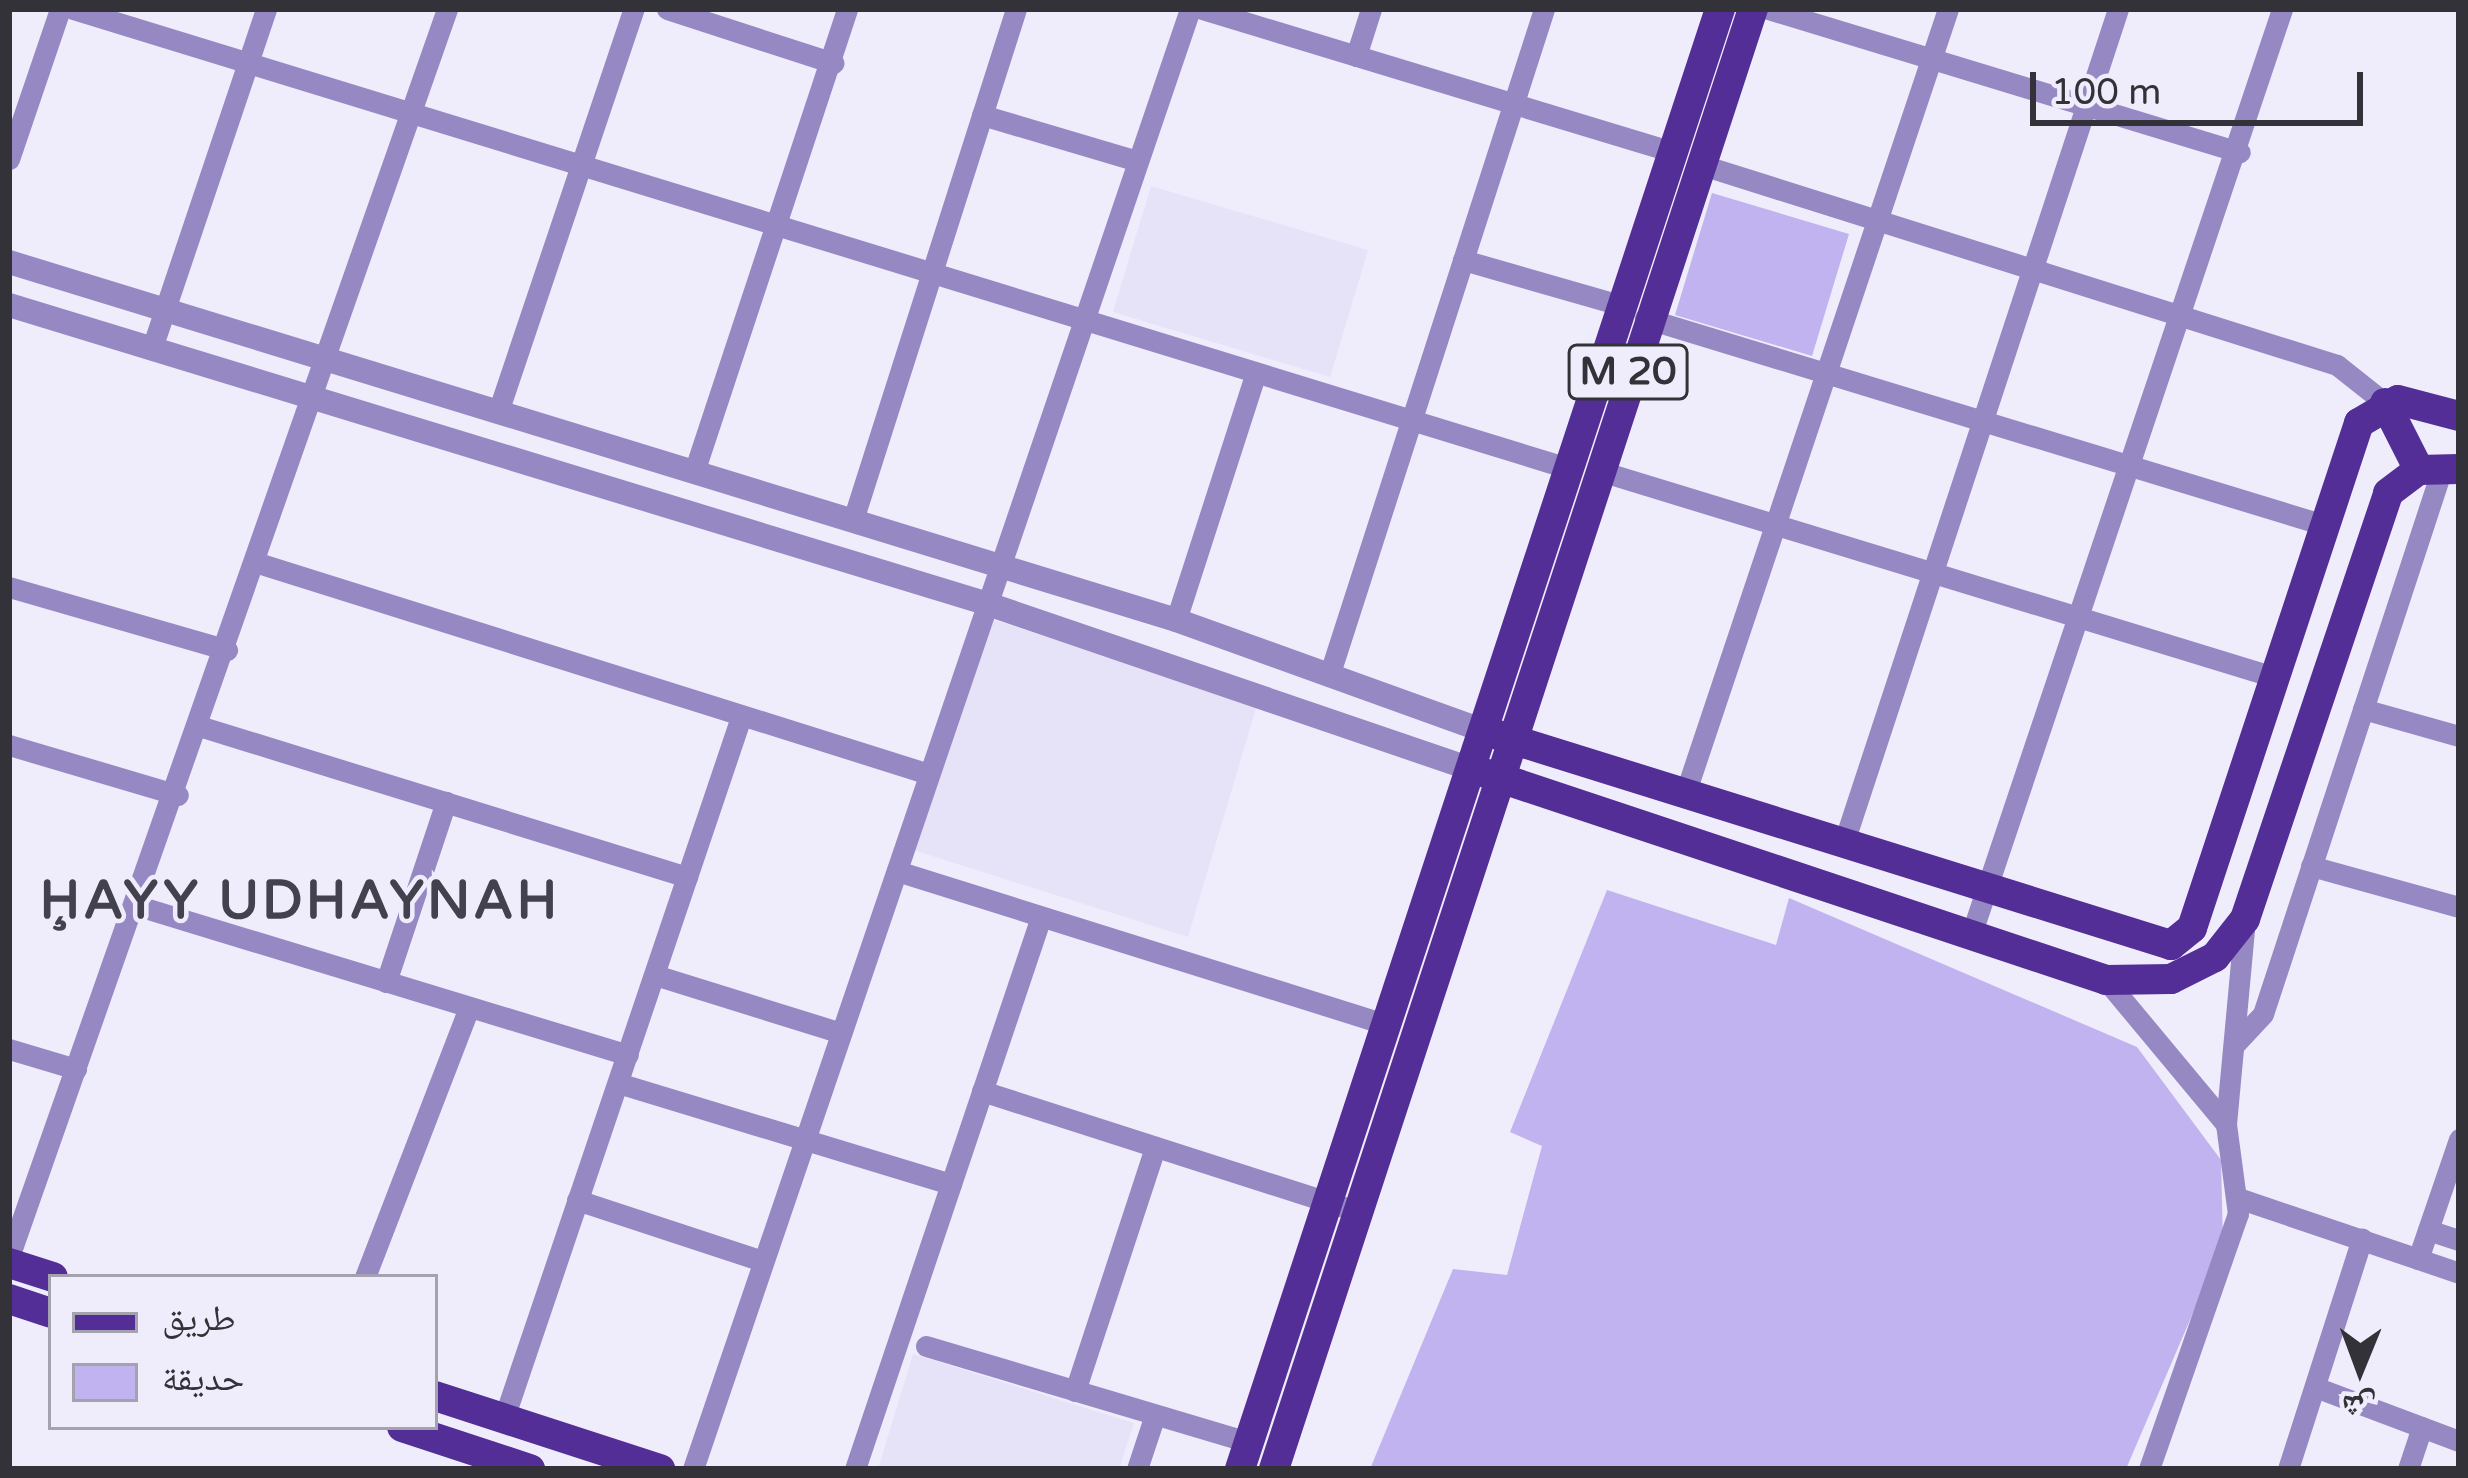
<!DOCTYPE html>
<meta charset="utf-8">
<style>
body{margin:0}
#map{position:relative;width:2468px;height:1478px;overflow:hidden;background:#efedfc;font-family:"Varela Round","Noto Naskh Arabic",sans-serif}
div>[style]{position:absolute}
[style*='--x']{left:calc(var(--x)*1px);top:calc(var(--y)*1px);width:calc(var(--w)*1px);rotate:calc(var(--a)*1deg)}
.built>*{inset:0;background:#e6e2f8}
.green>*{inset:0;background:#c0b3ef}
.minor>*{height:21px;margin:-10.5px;padding:0 10.5px;transform-origin:10.5px;border-radius:10.5px;background:#9689c3}
.tertiary>*{height:24px;margin:-12px;padding:0 12px;transform-origin:12px;border-radius:12px;background:#9689c3}
.primary>*{height:30px;margin:-15px;padding:0 15px;transform-origin:15px;border-radius:15px;background:#532e96}
span{translate:-50% -50%;white-space:nowrap;text-align:center;line-height:1.15;-webkit-text-stroke:9px #efedfc;paint-order:stroke}
.shield-label span{padding:3px 9px;background:#efedfc;border:3px solid;border-radius:9px;-webkit-text-stroke-width:0}
.shield-label{font-size:39px;color:#333238;font-weight:700}
.district-label{font-size:54px;color:#43414d;font-weight:700;letter-spacing:3px}
.frame{position:absolute;inset:0;border:12px solid #333238;pointer-events:none}
.legend{position:absolute;left:48px;top:1274px;width:390px;height:156px;box-sizing:border-box;background:#efedfc;border:3px solid #a4a2ae;margin:0;padding:15px 21px;list-style:none;font-size:36px;color:#333238}
.legend li{display:flex;align-items:center;gap:24px;height:60px}
.legend b{width:60px;border:3px solid #a4a2ae}
.north{position:absolute;left:2300px;top:1310px;width:120px;height:120px;-webkit-text-stroke:9px #efedfc;paint-order:stroke;rotate:181deg;font-size:33px;font-weight:700;line-height:48px;text-align:center;color:#333238}
.north::after{content:'';display:block;margin:auto;width:42px;height:54px;background:#333238;clip-path:polygon(50% 0,100% 100%,50% 72%,0 100%)}
.scale{position:absolute;left:2030px;top:72px;width:333px;height:54px;box-sizing:border-box;border:6px solid #333238;border-top:0;padding-left:15px;font-size:36px;line-height:42px;white-space:nowrap;color:#333238;-webkit-text-stroke:9px #efedfc;paint-order:stroke}
</style>
<div id="map">
<div class="built">
<div style="clip-path:polygon(1151px 186px,1368px 250px,1330px 377px,1113px 312px)"></div>
<div style="clip-path:polygon(982px 616px,1257px 705px,1188px 937px,904px 847px)"></div>
<div style="clip-path:polygon(913px 1354px,1134px 1423px,1119px 1469px,878px 1469px)"></div>
</div>
<div class="green">
<div style="clip-path:polygon(1712px 193px,1849px 234px,1812px 356px,1675px 315px)"></div>
<div style="clip-path:polygon(1607px 890px,1776px 945px,1789px 898px,2137px 1047px,2221px 1160px,2223px 1243px,2126px 1469px,1370px 1469px,1453px 1269px,1507px 1275px,1542px 1146px,1510px 1132px)"></div>
</div>
<div class="minor">
<div style="--x:73;--y:9;--w:1564;--a:17.07"></div>
<div style="--x:667;--y:9;--w:175;--a:18"></div>
<div style="--x:1202;--y:9;--w:493;--a:16.9"></div>
<div style="--x:1768;--y:9;--w:493;--a:16.9"></div>
<div style="--x:1356;--y:56;--w:49;--a:-72.3"></div>
<div style="--x:982;--y:115;--w:162;--a:16.5"></div>
<div style="--x:9;--y:159;--w:158;--a:-71.2"></div>
<div style="--x:1699;--y:164;--w:669;--a:17.49"></div>
<div style="--x:2337;--y:365;--w:61;--a:38.4"></div>
<div style="--x:1463;--y:260;--w:166;--a:16"></div>
<div style="--x:1645;--y:318;--w:710;--a:16.95"></div>
<div style="--x:152;--y:348;--w:358;--a:-71.4"></div>
<div style="--x:498;--y:412;--w:425;--a:-71.4"></div>
<div style="--x:1597;--y:470;--w:708;--a:17"></div>
<div style="--x:694;--y:472;--w:488;--a:-71.7"></div>
<div style="--x:853;--y:520;--w:536;--a:-72.31"></div>
<div style="--x:258;--y:563;--w:703;--a:17.46"></div>
<div style="--x:9;--y:587;--w:227;--a:16.1"></div>
<div style="--x:1176;--y:620;--w:260;--a:-72.1"></div>
<div style="--x:1329;--y:676;--w:701;--a:-72.13"></div>
<div style="--x:2363;--y:709;--w:100;--a:15.7"></div>
<div style="--x:199;--y:726;--w:511;--a:17.19"></div>
<div style="--x:9;--y:745;--w:176;--a:16.5"></div>
<div style="--x:1685;--y:794;--w:828;--a:-71.48"></div>
<div style="--x:1843;--y:845;--w:880;--a:-71.79"></div>
<div style="--x:2311;--y:866;--w:154;--a:15.5"></div>
<div style="--x:897;--y:871;--w:511;--a:17.41"></div>
<div style="--x:135;--y:905;--w:515;--a:16.92"></div>
<div style="--x:1973;--y:929;--w:971;--a:-71.43"></div>
<div style="--x:655;--y:975;--w:195;--a:17.3"></div>
<div style="--x:2106;--y:980;--w:187;--a:50.2"></div>
<div style="--x:386;--y:982;--w:190;--a:-71.6"></div>
<div style="--x:2234;--y:1045;--w:42;--a:-46.9"></div>
<div style="--x:2263;--y:1014;--w:577;--a:-71.82"></div>
<div style="--x:9;--y:1049;--w:70;--a:16.6"></div>
<div style="--x:618;--y:1083;--w:348;--a:16.9"></div>
<div style="--x:982;--y:1091;--w:397;--a:17.8"></div>
<div style="--x:2238;--y:1198;--w:233;--a:18.7"></div>
<div style="--x:577;--y:1200;--w:196;--a:18.2"></div>
<div style="--x:2428;--y:1230;--w:33;--a:18"></div>
<div style="--x:9;--y:1257;--w:1323;--a:-70.66"></div>
<div style="--x:2418;--y:1259;--w:127;--a:-71.1"></div>
<div style="--x:365;--y:1277;--w:289;--a:-68.9"></div>
<div style="--x:926;--y:1346;--w:337;--a:16.6"></div>
<div style="--x:2315;--y:1387;--w:154;--a:20.6"></div>
<div style="--x:1075;--y:1391;--w:257;--a:-71.8"></div>
<div style="--x:504;--y:1418;--w:740;--a:-71.32"></div>
<div style="--x:693;--y:1469;--w:1542;--a:-71.2"></div>
<div style="--x:855;--y:1469;--w:582;--a:-71.38"></div>
<div style="--x:1137;--y:1469;--w:57;--a:-71.6"></div>
<div style="--x:2149;--y:1469;--w:270;--a:-70.8"></div>
<div style="--x:2238;--y:1214;--w:91;--a:-97.6"></div>
<div style="--x:2226;--y:1124;--w:206;--a:-84.7"></div>
<div style="--x:2288;--y:1469;--w:242;--a:-72.2"></div>
<div style="--x:2408;--y:1469;--w:44;--a:-71.6"></div>
</div>
<div class="tertiary">
<div style="--x:9;--y:262;--w:1221;--a:17.05"></div>
<div style="--x:1176;--y:620;--w:324;--a:19.8"></div>
<div style="--x:9;--y:305;--w:1020;--a:16.98"></div>
<div style="--x:985;--y:603;--w:514;--a:18.86"></div>
</div>
<div class="primary">
<div style="--x:2385;--y:403;--w:75;--a:63.1"></div>
<div style="--x:1498;--y:735;--w:705;--a:17.33"></div>
<div style="--x:2171;--y:945;--w:27;--a:-39"></div>
<div style="--x:2192;--y:928;--w:532;--a:-71.7"></div>
<div style="--x:2359;--y:423;--w:45;--a:-30.5"></div>
<div style="--x:2398;--y:400;--w:63;--a:14.7"></div>
<div style="--x:1488;--y:774;--w:651;--a:18.43"></div>
<div style="--x:2106;--y:980;--w:65;--a:-0.9"></div>
<div style="--x:2171;--y:979;--w:49;--a:-26.6"></div>
<div style="--x:2215;--y:957;--w:48;--a:-51.7"></div>
<div style="--x:2245;--y:919;--w:449;--a:-71.4"></div>
<div style="--x:2388;--y:493;--w:39;--a:-37"></div>
<div style="--x:2419;--y:470;--w:40;--a:-1.4"></div>
<div style="--x:9;--y:1263;--w:46;--a:17.7"></div>
<div style="--x:9;--y:1299;--w:44;--a:18.4"></div>
<div style="--x:435;--y:1396;--w:237;--a:18"></div>
<div style="--x:402;--y:1427;--w:135;--a:18.2"></div>
<div style="--x:1240;--y:1469;--w:1537;--a:-71.8"></div>
<div style="--x:1274;--y:1469;--w:1537;--a:-71.84"></div>
</div>
<div class="shield-label">
<span style="left:1628px;top:372px">M 20</span>
</div>
<div class="district-label">
<span style="left:300px;top:901px">ḨAYY UDHAYNAH</span>
</div>
<div class="frame"></div>
<ul class="legend">
<li><b style="height:15px;background:#532e96"></b>طريق</li>
<li><b style="height:33px;background:#c0b3ef"></b>حديقة</li>
</ul>
<div class="north">ش</div>
<div class="scale">100 m</div>
</div>
